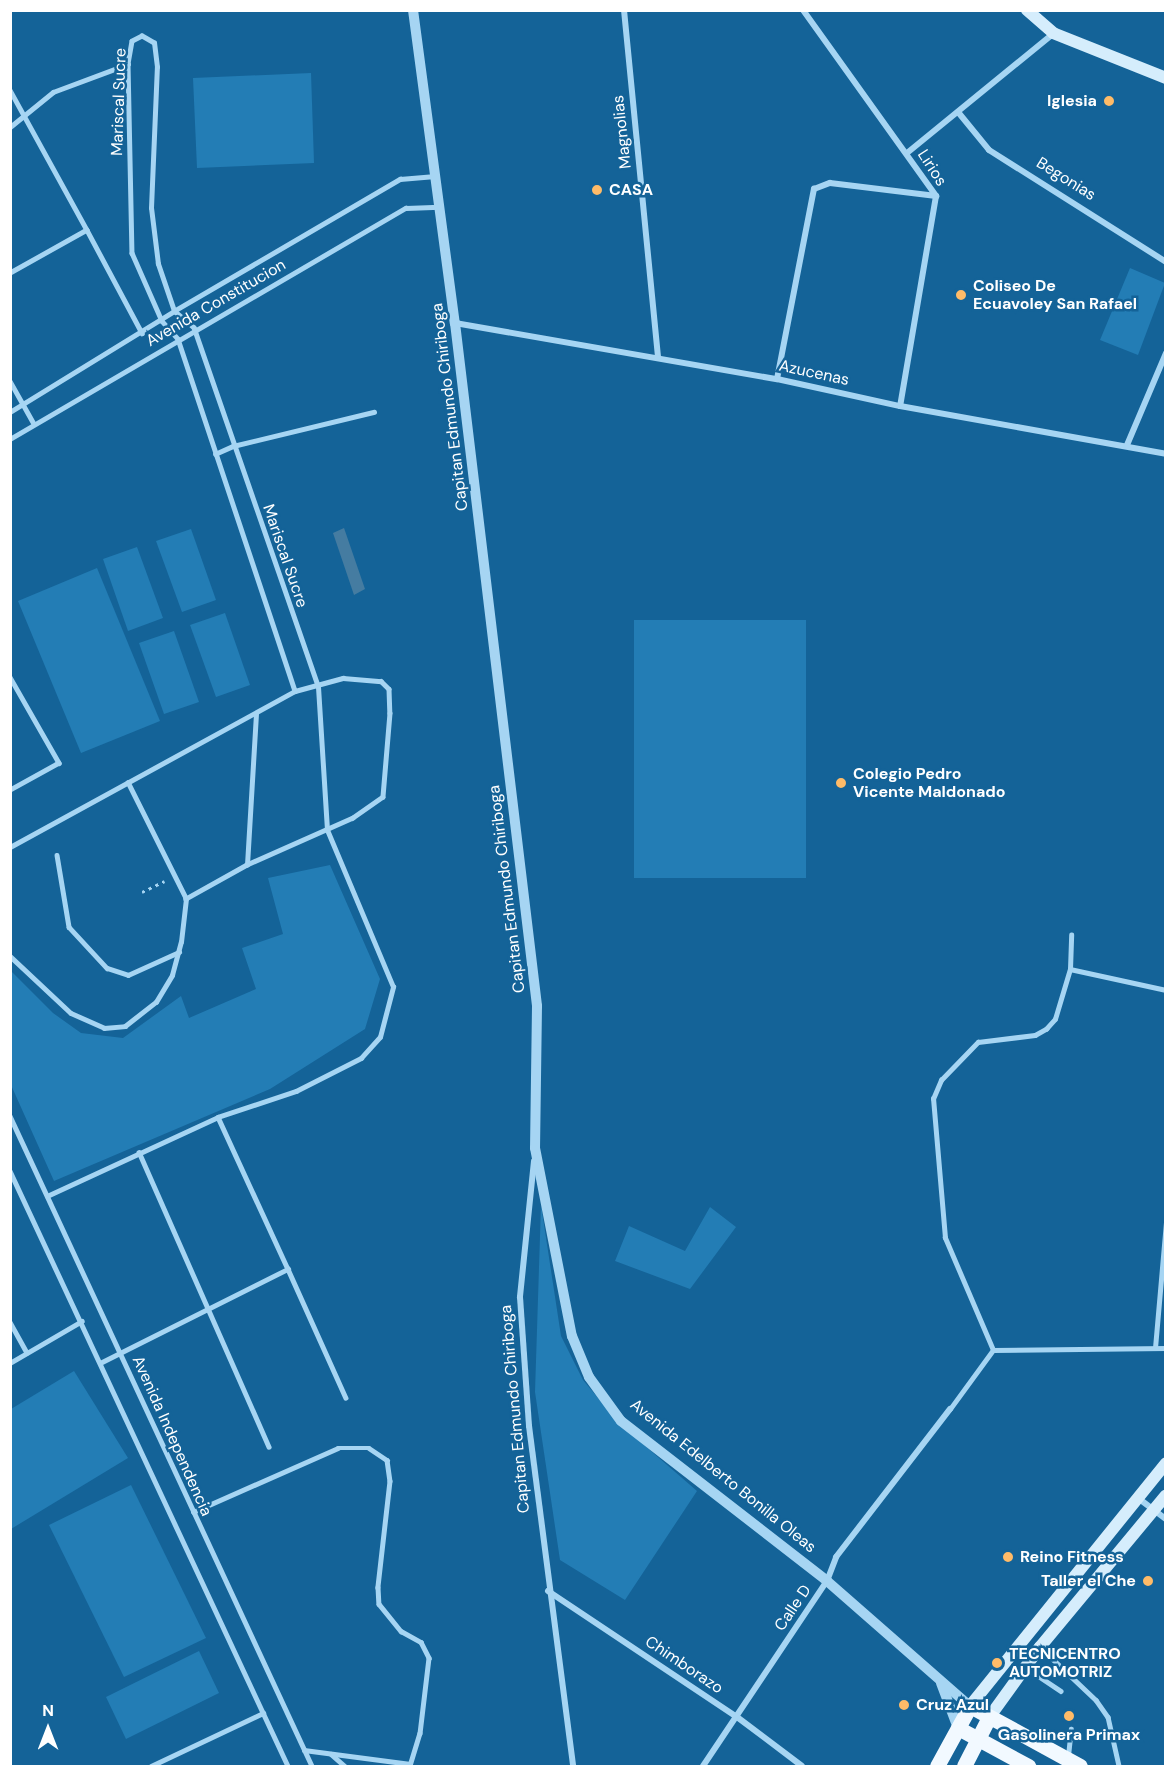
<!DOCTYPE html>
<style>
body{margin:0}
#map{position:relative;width:1176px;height:1777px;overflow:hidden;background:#146398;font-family:"DM Sans",sans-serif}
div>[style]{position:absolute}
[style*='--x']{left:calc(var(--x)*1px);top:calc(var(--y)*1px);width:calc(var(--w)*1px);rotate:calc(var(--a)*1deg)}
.green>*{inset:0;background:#237db5}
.water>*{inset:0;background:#457ca1}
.path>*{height:3px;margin-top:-1.5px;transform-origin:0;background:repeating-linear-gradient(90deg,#a6d5f3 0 3px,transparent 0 7.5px)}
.service>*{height:4.5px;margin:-2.25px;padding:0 2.25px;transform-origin:2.25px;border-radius:2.25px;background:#a6d5f3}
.minor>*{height:6px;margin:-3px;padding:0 3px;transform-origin:3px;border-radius:3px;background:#a6d5f3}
.tertiary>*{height:10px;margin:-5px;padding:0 5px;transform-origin:5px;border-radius:5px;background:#a6d5f3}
.secondary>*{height:12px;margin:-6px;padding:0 6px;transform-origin:6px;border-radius:6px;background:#d5edfc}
.primary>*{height:15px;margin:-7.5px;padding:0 7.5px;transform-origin:7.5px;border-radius:7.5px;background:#f2f9ff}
.dots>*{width:16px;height:16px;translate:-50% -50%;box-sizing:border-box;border:3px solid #146398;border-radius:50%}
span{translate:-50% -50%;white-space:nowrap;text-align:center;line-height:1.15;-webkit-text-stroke:5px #146398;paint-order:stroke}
.poi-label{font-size:16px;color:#fff;font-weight:700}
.right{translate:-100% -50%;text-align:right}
.left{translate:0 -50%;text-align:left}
.street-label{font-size:16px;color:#fff}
.frame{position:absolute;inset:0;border:12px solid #fff;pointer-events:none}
.north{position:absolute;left:18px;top:1699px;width:60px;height:60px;-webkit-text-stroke:4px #146398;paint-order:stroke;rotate:0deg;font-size:16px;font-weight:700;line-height:24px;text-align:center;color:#fff}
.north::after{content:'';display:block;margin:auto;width:21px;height:27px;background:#fff;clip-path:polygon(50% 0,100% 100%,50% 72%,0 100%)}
</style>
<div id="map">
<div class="green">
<div style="clip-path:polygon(311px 73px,314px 163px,197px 168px,193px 78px)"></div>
<div style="clip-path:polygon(1130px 268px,1165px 283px,1138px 355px,1100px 340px)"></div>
<div style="clip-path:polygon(191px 529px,216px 600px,182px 612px,156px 541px)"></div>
<div style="clip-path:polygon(137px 547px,163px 618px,128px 631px,103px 559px)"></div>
<div style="clip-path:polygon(97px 568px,160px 721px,81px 753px,18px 601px)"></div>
<div style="clip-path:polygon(225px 613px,250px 685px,216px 697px,190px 625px)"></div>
<div style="clip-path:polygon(634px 620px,806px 620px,806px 878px,634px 878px)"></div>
<div style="clip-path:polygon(174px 631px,199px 702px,164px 714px,139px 643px)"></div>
<div style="clip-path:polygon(330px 865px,380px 979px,365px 1029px,270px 1089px,54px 1181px,11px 1085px,11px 971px,53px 1013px,81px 1033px,123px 1038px,181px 996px,189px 1018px,256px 989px,242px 948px,283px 934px,268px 878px)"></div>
<div style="clip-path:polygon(541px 1205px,561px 1336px,583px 1380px,620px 1424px,697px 1491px,625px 1600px,560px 1560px,535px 1392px)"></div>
<div style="clip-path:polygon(710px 1207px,736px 1227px,690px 1289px,615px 1261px,629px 1226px,685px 1251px)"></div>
<div style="clip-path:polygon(74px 1371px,128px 1458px,11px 1529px,11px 1409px)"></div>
<div style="clip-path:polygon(131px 1485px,206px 1638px,124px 1677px,49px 1525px)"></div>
<div style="clip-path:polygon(199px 1651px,219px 1693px,126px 1739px,106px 1697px)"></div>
</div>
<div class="water">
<div style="clip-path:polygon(344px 528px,365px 589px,354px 595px,333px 533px)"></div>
</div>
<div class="path">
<div style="--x:142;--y:892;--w:25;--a:-26"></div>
</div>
<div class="service">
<div style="--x:10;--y:90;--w:160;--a:61.2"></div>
<div style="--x:87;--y:230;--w:88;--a:150.8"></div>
<div style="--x:10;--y:127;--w:55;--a:-39.1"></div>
<div style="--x:53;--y:92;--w:80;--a:-20.5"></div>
<div style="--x:87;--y:230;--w:117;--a:61.9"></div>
<div style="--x:10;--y:381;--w:49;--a:60.8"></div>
<div style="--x:10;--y:412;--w:193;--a:-31.6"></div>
<div style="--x:174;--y:311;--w:262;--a:-30.3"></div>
<div style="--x:400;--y:179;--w:35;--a:-5"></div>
<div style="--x:10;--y:439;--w:458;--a:-30.3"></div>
<div style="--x:406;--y:208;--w:33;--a:-2"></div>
<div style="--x:215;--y:454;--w:20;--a:-24"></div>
<div style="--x:233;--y:446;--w:145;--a:-13.6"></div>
<div style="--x:10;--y:677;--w:99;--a:60.3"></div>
<div style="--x:59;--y:763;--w:56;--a:151.1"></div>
<div style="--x:10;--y:847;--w:325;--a:-28.7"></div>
<div style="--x:295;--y:691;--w:50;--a:-15.2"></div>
<div style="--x:343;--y:678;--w:38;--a:5"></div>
<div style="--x:381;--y:681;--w:11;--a:45"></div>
<div style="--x:389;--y:689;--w:24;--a:88"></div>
<div style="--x:390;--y:713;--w:84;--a:94.8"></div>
<div style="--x:383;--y:797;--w:37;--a:145"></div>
<div style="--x:353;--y:818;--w:116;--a:156.1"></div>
<div style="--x:247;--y:865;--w:70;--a:150.9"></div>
<div style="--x:57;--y:855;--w:73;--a:80.5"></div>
<div style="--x:69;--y:927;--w:56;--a:47.2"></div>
<div style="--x:107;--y:968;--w:22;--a:18"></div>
<div style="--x:128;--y:975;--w:56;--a:-24.3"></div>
<div style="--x:247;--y:865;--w:151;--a:-86.6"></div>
<div style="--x:10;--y:956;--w:83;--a:43.1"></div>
<div style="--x:71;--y:1013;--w:36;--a:24"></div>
<div style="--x:104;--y:1028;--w:21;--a:-5"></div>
<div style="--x:125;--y:1026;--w:39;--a:-38"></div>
<div style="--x:156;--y:1002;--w:31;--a:-59"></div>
<div style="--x:172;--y:975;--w:34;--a:-75"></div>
<div style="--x:181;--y:942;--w:43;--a:-83.4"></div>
<div style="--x:186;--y:899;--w:130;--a:-116.6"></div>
<div style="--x:1070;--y:969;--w:34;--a:-88"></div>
<div style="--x:10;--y:1116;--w:717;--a:65.08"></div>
<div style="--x:218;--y:1117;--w:82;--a:-18.4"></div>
<div style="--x:296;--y:1091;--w:73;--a:-26.9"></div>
<div style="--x:361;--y:1058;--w:28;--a:-48"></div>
<div style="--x:380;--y:1037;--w:52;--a:-75.4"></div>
<div style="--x:393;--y:987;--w:170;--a:-112.8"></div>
<div style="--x:327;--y:830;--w:143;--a:-93.6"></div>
<div style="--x:318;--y:687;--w:380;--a:-109.1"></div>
<div style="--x:194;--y:328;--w:26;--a:-140"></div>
<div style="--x:174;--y:311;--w:50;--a:-108.8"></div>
<div style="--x:158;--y:264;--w:56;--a:-97.1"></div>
<div style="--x:151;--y:208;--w:141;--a:-87.6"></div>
<div style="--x:157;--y:67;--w:24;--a:-97"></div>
<div style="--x:154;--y:43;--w:14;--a:-150"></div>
<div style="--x:142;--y:36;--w:11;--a:153"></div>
<div style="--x:132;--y:41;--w:23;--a:100"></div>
<div style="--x:128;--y:64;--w:189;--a:88.8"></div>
<div style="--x:132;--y:253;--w:74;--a:66.2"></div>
<div style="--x:162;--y:321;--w:24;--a:48"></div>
<div style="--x:178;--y:339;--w:371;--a:71.6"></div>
<div style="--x:139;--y:1152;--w:322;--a:66.2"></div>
<div style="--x:10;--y:1171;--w:657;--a:64.96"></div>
<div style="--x:47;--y:1196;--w:188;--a:-24.8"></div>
<div style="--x:218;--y:1117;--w:167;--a:65.3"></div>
<div style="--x:10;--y:1322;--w:35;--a:61"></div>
<div style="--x:1155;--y:1348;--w:125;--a:-85"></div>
<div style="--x:993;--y:1350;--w:122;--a:-113.2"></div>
<div style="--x:945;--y:1238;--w:140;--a:-94.9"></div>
<div style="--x:933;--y:1099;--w:21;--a:-67"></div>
<div style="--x:941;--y:1080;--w:53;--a:-45.8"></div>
<div style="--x:978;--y:1042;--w:57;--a:-7"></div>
<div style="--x:1035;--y:1035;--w:13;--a:-29"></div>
<div style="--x:1046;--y:1029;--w:13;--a:-48"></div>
<div style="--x:1055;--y:1019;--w:52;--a:-73.3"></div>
<div style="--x:1070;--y:969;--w:98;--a:12.3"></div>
<div style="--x:102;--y:1362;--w:208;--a:-26.6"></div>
<div style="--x:288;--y:1269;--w:141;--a:65.8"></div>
<div style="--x:10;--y:1363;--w:83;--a:-30.3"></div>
<div style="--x:950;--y:1409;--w:73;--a:-53.9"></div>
<div style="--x:993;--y:1350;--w:173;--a:-0.7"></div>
<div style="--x:193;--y:1512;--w:158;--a:-23.8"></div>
<div style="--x:338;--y:1448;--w:31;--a:0"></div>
<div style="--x:369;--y:1448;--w:22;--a:34"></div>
<div style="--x:387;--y:1460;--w:21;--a:82"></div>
<div style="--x:390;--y:1481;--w:107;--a:96.5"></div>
<div style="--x:378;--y:1587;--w:17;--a:87"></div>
<div style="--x:379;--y:1604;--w:35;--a:51"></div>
<div style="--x:401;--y:1631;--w:23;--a:29"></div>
<div style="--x:421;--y:1642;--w:18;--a:63"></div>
<div style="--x:429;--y:1658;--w:76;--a:96.8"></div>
<div style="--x:420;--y:1733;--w:34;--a:107"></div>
<div style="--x:1041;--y:1648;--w:76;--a:43.4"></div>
<div style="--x:1096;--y:1700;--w:21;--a:55"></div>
<div style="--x:1108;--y:1717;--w:50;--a:77.3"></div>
<div style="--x:1025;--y:1667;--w:43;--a:33.7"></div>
<div style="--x:304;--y:1750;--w:107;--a:7.5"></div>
<div style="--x:331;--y:1754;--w:18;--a:41"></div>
<div style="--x:1068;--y:1756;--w:27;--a:-84"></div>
<div style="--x:151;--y:1766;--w:124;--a:-25.3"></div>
</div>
<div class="minor">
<div style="--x:624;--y:10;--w:349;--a:84.4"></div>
<div style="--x:803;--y:10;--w:229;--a:54.4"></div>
<div style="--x:936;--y:196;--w:213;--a:99.7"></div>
<div style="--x:958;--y:112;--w:49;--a:50.8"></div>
<div style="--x:989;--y:150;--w:209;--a:32.3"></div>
<div style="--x:907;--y:153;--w:188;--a:-39.2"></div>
<div style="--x:455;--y:323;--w:327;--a:9.9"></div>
<div style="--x:777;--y:379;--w:126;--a:12.4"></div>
<div style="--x:900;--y:406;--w:270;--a:10.2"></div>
<div style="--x:777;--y:379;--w:194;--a:-79"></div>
<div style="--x:814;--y:189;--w:17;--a:-21"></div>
<div style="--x:830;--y:183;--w:107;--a:7"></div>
<div style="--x:1127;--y:445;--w:100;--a:-67"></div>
<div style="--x:534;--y:1161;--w:137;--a:95.9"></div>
<div style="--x:520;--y:1297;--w:129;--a:86"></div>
<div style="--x:529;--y:1426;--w:343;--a:82.6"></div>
<div style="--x:1138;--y:1498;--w:35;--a:37"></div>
<div style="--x:548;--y:1591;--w:227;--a:33.7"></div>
<div style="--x:737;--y:1717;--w:81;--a:37"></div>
<div style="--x:703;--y:1766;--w:223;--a:-56.2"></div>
<div style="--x:827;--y:1581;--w:26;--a:-69"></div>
<div style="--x:836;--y:1557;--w:187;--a:-52.4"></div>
</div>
<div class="tertiary">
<div style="--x:413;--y:10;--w:316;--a:82.4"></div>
<div style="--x:455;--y:323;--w:688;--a:83.15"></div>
<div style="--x:537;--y:1006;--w:142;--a:90.8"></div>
<div style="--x:535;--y:1148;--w:192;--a:78.9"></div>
<div style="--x:572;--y:1336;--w:44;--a:67.5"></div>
<div style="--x:589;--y:1377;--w:54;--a:54"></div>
<div style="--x:621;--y:1421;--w:261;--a:37.8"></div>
<div style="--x:827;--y:1581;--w:190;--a:41.2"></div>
<div style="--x:941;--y:1683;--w:48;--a:69.3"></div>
</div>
<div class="secondary">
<div style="--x:1027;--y:10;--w:35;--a:41"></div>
<div style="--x:1053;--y:33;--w:122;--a:21.7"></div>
<div style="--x:970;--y:1706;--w:312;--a:-51.1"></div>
<div style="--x:988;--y:1719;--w:89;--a:-54.2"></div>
<div style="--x:1040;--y:1647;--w:197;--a:-50.3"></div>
</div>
<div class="primary">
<div style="--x:958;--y:1728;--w:80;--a:28.5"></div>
<div style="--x:937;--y:1766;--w:68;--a:-61.2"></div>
<div style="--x:970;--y:1706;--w:125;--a:28.6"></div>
<div style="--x:964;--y:1766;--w:53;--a:-62.9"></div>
</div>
<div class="dots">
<div style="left:1109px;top:101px;background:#ffbb68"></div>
<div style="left:597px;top:190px;background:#ffbb68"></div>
<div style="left:961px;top:295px;background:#ffbb68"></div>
<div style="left:841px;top:783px;background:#ffbb68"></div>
<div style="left:1008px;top:1557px;background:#ffbb68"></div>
<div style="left:1148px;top:1581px;background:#ffbb68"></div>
<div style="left:997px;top:1663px;background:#ffbb68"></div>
<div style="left:904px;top:1705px;background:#ffbb68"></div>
<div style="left:1069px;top:1716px;background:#ffbb68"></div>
</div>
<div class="poi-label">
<span class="right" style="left:1097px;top:101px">Iglesia</span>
<span class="left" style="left:609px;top:190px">CASA</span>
<span class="left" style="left:973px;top:295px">Coliseo De<br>Ecuavoley San Rafael</span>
<span class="left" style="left:853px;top:783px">Colegio Pedro<br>Vicente Maldonado</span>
<span class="left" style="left:1020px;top:1557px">Reino Fitness</span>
<span class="right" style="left:1136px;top:1581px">Taller el Che</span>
<span class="left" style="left:1009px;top:1663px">TECNICENTRO<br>AUTOMOTRIZ</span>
<span class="left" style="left:916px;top:1705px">Cruz Azul</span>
<span style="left:1069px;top:1735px">Gasolinera Primax</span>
</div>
<div class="street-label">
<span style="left:119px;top:102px;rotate:-88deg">Mariscal Sucre</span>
<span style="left:622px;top:132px;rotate:-96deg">Magnolias</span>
<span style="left:932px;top:168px;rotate:57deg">Lirios</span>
<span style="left:1066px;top:179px;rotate:32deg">Begonias</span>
<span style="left:216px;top:303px;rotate:-30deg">Avenida Constitucion</span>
<span style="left:814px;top:373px;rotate:12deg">Azucenas</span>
<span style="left:450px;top:407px;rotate:-97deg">Capitan Edmundo Chiriboga</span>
<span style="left:285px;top:556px;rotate:71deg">Mariscal Sucre</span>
<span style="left:507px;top:889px;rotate:-97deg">Capitan Edmundo Chiriboga</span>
<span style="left:515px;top:1409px;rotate:-95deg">Capitan Edmundo Chiriboga</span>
<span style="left:172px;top:1436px;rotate:66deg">Avenida Independencia</span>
<span style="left:723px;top:1476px;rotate:39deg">Avenida Edelberto Bonilla Oleas</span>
<span style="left:793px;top:1608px;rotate:-56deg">Calle D</span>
<span style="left:684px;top:1665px;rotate:34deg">Chimborazo</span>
</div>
<div class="frame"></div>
<div class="north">N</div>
</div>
